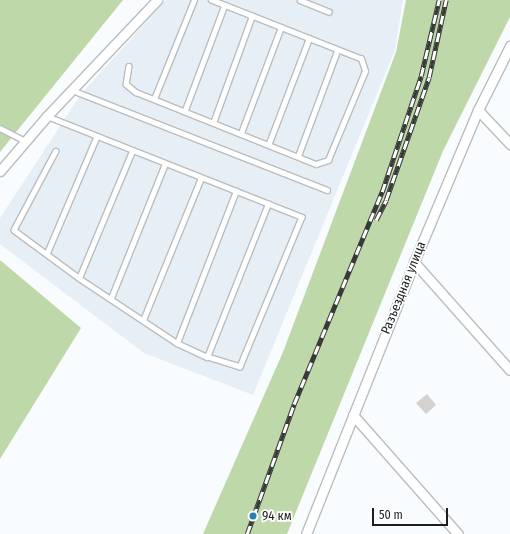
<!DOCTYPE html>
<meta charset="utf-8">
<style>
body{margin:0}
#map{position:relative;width:510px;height:534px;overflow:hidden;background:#f9fcfe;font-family:"Fira Sans Condensed",sans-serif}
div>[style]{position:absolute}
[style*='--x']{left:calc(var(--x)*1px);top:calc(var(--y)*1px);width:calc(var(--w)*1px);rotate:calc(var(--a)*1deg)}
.built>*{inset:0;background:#e6eff6}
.green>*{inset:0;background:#bed8aa}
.building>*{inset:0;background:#d4d2d0}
.roads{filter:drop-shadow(1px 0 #babdbe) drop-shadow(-1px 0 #babdbe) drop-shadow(0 1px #babdbe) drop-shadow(0 -1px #babdbe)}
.service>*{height:4.5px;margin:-2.25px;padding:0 2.25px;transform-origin:2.25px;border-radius:2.25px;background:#fff}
.minor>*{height:9px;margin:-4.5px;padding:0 4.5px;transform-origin:4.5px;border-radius:4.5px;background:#fff}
.rail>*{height:4.5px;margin-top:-2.25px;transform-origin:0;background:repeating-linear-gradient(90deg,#fff 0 9px,#383939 0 18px);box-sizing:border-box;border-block:1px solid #383939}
.dots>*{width:11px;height:11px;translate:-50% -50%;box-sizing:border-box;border:2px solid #fff;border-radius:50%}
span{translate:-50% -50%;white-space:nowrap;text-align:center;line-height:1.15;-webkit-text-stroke:3.5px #fff;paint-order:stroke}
.street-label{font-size:13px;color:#1c1d1d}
.poi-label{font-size:13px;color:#1c1d1d}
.left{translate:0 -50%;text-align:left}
.scale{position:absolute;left:372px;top:508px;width:76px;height:18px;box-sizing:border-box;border:2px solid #1c1d1d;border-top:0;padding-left:5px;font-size:12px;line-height:14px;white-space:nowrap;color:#1c1d1d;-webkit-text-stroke:3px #fff;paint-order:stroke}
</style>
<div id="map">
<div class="built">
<div style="clip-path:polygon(166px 0,403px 0,395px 50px,253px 395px,144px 353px,0 244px,0 218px,81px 94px)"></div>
</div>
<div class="green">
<div style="clip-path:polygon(0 0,123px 0,0 152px)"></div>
<div style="clip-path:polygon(406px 0,510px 0,510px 17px,443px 151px,287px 534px,203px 534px,283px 352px,396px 52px)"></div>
<div style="clip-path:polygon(0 260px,81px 328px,0 459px)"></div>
</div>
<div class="building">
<div style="clip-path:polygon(427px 394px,436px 405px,426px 414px,416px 403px)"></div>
</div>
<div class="roads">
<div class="service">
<div style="--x:300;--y:0;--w:31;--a:22"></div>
<div style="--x:129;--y:66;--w:18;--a:99"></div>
<div style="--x:126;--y:84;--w:13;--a:39"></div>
<div style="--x:136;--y:92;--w:194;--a:21.8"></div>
<div style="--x:316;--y:164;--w:13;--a:-18"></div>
<div style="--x:328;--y:160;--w:96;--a:-67.4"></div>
<div style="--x:365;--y:71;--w:13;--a:-108"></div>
<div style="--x:361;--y:59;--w:161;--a:-158.5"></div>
<div style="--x:72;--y:90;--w:274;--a:21.4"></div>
<div style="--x:154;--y:99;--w:107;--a:-68"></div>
<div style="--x:185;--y:110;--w:111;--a:-69.4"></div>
<div style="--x:47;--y:116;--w:274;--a:21.6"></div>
<div style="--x:302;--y:217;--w:162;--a:112.5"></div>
<div style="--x:240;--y:367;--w:34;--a:-163"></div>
<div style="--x:207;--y:357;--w:165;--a:-68.3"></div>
<div style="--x:213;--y:123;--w:114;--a:-70"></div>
<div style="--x:0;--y:128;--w:29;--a:27"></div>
<div style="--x:241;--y:133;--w:113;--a:-69.3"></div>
<div style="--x:269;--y:143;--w:112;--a:-69.1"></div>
<div style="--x:56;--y:151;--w:89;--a:118"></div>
<div style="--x:14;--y:230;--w:81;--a:36.4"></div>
<div style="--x:79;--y:278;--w:118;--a:33.6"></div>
<div style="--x:177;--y:343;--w:33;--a:25"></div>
<div style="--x:298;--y:156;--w:112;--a:-69.6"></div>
<div style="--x:47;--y:253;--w:127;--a:-66.9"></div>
<div style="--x:79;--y:278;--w:138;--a:-67.3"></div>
<div style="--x:111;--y:298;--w:144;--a:-68.1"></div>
<div style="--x:143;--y:320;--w:153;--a:-67.8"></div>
<div style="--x:177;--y:343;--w:163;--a:-68.8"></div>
</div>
<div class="minor">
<div style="--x:478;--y:110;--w:47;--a:46.7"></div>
<div style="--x:0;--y:171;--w:72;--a:-49.5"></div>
<div style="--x:47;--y:116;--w:160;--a:-46.5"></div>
<div style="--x:414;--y:262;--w:144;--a:48.4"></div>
<div style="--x:353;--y:415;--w:159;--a:48.6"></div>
<div style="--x:306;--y:534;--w:293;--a:-68.3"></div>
<div style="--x:414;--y:262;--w:165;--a:-67.2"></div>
<div style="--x:478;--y:110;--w:72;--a:-63.4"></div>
</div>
</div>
<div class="rail">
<div style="--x:376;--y:220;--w:22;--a:-63"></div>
<div style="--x:386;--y:200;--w:130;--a:-70.7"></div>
<div style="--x:429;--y:77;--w:79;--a:-77.6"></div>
<div style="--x:247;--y:534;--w:138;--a:-70.1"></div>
<div style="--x:294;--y:404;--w:230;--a:-67.5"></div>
<div style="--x:382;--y:192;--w:122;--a:-71.4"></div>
<div style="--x:421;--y:76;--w:78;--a:-76.7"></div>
</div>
<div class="dots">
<div style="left:253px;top:516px;background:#287ead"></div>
</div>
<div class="street-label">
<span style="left:404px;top:288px;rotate:-68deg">Разъездная улица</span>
</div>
<div class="poi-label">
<span class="left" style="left:262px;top:516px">94 км</span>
</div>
<div class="scale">50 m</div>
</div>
